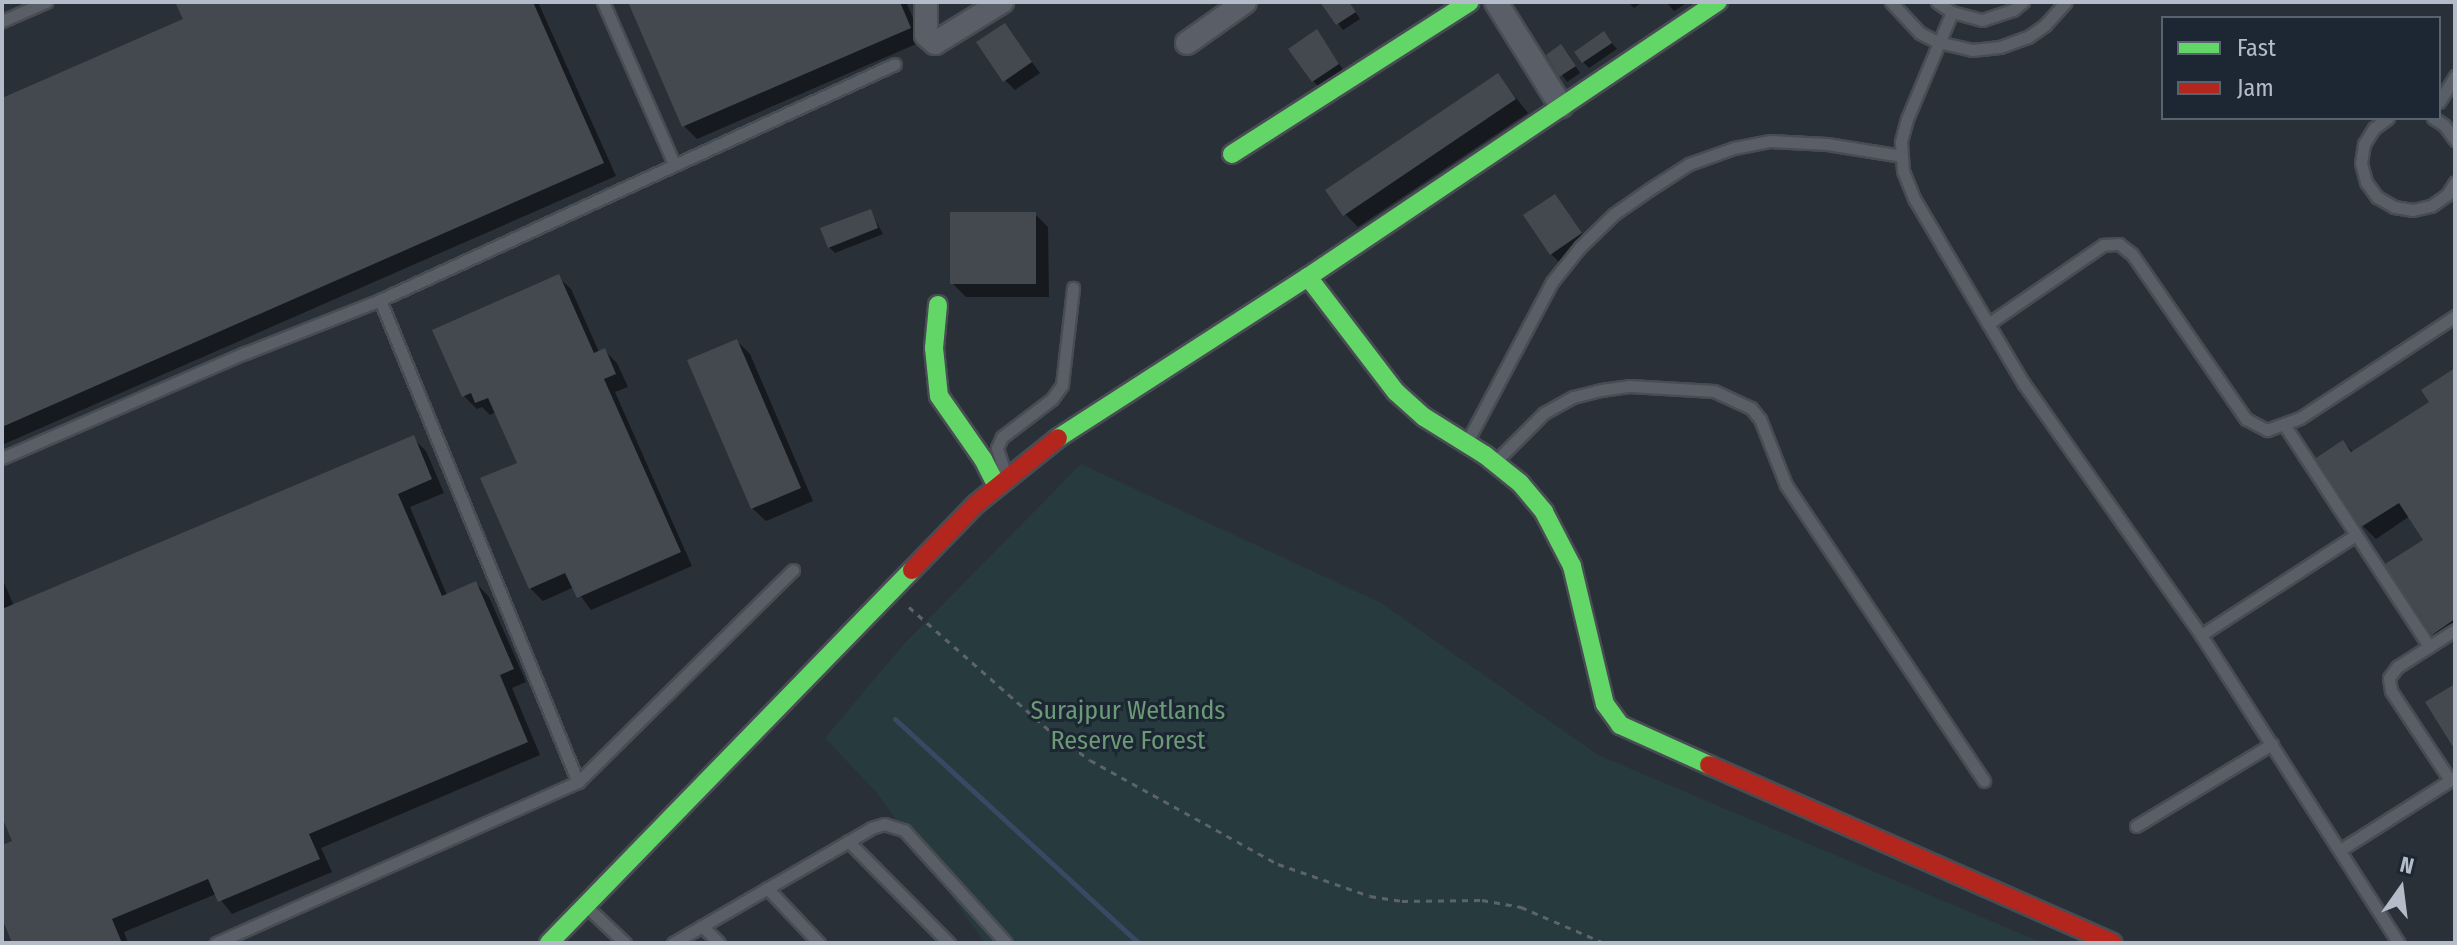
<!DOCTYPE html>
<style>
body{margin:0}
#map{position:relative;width:2457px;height:945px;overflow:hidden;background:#2a3038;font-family:"Fira Sans Condensed",sans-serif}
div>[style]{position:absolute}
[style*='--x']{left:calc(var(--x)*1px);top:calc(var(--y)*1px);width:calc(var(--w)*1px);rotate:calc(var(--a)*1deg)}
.green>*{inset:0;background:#273a3e}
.shadow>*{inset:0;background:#0007}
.stream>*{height:5px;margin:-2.5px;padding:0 2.5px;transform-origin:2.5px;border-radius:2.5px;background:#384963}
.building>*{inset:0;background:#444950}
.path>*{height:3px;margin-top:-1.5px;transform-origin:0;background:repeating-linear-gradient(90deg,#5d636a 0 6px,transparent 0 12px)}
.roads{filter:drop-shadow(2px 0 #484c53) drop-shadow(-2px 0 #484c53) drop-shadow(0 2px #484c53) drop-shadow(0 -2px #484c53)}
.lane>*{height:11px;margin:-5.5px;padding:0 5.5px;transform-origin:5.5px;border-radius:5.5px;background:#5a5e66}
.street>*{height:22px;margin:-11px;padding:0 11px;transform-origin:11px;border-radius:11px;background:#5a5e66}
.fast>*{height:18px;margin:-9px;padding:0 9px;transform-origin:9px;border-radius:9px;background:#63d668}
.jam>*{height:18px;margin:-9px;padding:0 9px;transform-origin:9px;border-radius:9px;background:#b3261e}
span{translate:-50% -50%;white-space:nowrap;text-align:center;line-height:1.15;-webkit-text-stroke:6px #1d2633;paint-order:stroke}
.park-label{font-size:26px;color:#6b9a76}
.frame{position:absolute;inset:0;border:4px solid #b4bcc9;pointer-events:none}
.legend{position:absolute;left:2161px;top:16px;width:280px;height:104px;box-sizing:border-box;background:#1d2633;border:2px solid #59626f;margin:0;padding:10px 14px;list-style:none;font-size:24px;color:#b4bcc9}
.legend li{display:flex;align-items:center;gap:16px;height:40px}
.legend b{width:40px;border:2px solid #59626f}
.north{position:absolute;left:2361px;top:849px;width:80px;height:80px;-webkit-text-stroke:6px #1d2633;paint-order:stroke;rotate:14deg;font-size:22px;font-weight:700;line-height:32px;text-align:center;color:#b4bcc9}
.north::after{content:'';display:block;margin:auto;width:28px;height:36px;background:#b4bcc9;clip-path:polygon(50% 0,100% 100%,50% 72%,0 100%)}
</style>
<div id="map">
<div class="green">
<div style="clip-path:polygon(1081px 464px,1381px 603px,1598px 755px,2043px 943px,985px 943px,877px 793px,825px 738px,904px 644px)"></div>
</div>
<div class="shadow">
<div style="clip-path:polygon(177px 2px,538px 2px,616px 176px,2px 445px,2px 101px,186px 20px)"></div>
<div style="clip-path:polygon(630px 2px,906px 2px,923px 41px,697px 139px,684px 126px)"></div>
<div style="clip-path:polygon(1322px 2px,1349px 2px,1360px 19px,1343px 30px)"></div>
<div style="clip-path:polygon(1628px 2px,1643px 2px,1634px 8px)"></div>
<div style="clip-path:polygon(1671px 2px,1688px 2px,1674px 11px,1668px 4px)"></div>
<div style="clip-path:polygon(1005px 26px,1040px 73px,1015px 90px,1005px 80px)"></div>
<div style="clip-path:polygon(1317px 32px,1344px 71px,1319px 87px,1313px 81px)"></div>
<div style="clip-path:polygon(1604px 34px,1617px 49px,1589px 68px,1583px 62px)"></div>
<div style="clip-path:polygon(1567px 53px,1580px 73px,1567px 82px,1548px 55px)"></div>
<div style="clip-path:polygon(1498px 75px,1528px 113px,1358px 227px,1345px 214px)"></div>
<div style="clip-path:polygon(1555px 196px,1590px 244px,1561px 264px,1551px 254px)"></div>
<div style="clip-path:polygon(870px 211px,883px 234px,835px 253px,829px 247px)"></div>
<div style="clip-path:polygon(1035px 214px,1048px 227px,1049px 297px,966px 297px,952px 283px)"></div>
<div style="clip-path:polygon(558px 277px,571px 289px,599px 352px,604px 350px,617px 363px,628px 387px,615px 392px,692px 566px,591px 610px,574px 587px,543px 601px,530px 588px,519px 464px,496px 412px,490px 415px,482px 407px,477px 409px,464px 396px,435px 331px)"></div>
<div style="clip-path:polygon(737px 341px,750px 354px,813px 501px,766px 521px,752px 508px)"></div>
<div style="clip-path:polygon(2455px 371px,2455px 640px,2446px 646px,2433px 633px,2426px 540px,2410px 516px,2376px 539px,2363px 526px,2343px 442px,2353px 452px,2431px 402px)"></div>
<div style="clip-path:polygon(413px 438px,426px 451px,444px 493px,410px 507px,447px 595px,476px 583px,489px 597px,526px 682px,512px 688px,540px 755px,321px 848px,332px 872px,232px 914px,216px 894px,124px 932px,128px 943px,15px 943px,2px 913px,2px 847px,15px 842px,2px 812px,2px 578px,14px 606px)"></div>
</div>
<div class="stream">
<div style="--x:895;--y:719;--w:331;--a:42.6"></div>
</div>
<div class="building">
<div style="clip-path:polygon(175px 2px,533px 2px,604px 163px,2px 427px,2px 98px,183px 19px)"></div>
<div style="clip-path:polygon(628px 2px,900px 2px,911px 28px,682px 127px)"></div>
<div style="clip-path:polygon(1320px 2px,1349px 2px,1356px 12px,1336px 25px)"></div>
<div style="clip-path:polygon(1005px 23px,1032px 62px,1003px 82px,976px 42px)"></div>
<div style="clip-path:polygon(1317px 29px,1339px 64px,1312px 82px,1288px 49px)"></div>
<div style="clip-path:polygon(1604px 31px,1612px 43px,1582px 63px,1574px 52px)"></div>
<div style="clip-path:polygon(1561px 44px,1576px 66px,1559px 77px,1546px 55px)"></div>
<div style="clip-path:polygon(1498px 73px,1516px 99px,1343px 216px,1325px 190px)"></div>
<div style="clip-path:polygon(1555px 194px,1582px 233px,1550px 255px,1523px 215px)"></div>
<div style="clip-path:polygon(871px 209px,878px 228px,828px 248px,820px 228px)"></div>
<div style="clip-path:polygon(950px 212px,1036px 212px,1036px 284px,950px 284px)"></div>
<div style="clip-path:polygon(559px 274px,594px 353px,605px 348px,616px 374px,604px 379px,681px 552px,577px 598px,565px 573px,529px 589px,480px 478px,517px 463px,488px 398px,475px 403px,471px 393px,462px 397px,432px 330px)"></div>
<div style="clip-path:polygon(737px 339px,801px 488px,751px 509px,687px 360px)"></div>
<div style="clip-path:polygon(2455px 368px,2455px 619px,2432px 635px,2385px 564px,2423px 540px,2399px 503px,2361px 527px,2316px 458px,2343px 440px,2351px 452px,2429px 402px,2421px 390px)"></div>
<div style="clip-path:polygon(414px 435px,432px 479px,398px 494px,442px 596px,476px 581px,514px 669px,500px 675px,528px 742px,309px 834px,320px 859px,218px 902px,208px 879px,112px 919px,122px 943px,12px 943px,2px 918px,2px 845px,12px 841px,2px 817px,2px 609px)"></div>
<div style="clip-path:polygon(2455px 684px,2455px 750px,2425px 702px)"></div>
</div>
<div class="path">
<div style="--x:909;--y:607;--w:188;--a:41.3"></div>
<div style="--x:1050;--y:731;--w:49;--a:35.9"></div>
<div style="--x:1090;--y:760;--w:215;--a:29"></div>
<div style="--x:1278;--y:864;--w:97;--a:19.2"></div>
<div style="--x:1370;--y:896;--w:32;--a:9"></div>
<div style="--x:1402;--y:901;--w:80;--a:-0.7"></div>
<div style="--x:1482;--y:900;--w:40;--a:10"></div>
<div style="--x:1521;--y:907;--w:90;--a:23.4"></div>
</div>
<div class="roads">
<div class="lane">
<div style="--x:603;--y:2;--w:177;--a:66.3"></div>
<div style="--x:1891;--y:2;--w:42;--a:46.9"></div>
<div style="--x:1920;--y:33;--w:20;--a:27"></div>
<div style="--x:1938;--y:42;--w:35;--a:13"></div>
<div style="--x:1972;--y:50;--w:28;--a:-6"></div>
<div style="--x:2000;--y:47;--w:30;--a:-20"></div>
<div style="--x:2028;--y:37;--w:21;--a:-35"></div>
<div style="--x:2045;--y:25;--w:31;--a:-48"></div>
<div style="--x:1937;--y:2;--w:18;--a:34"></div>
<div style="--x:1952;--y:12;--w:31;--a:15"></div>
<div style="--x:1982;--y:20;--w:33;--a:-18"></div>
<div style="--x:2013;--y:10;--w:13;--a:-39"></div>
<div style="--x:1952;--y:12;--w:116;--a:112.8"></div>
<div style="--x:1907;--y:119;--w:24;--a:105"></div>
<div style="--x:1901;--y:142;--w:29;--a:86"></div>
<div style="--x:1903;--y:171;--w:31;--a:68"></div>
<div style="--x:1915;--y:200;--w:214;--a:59.4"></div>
<div style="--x:2024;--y:384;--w:307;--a:54.8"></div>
<div style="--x:2201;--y:635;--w:366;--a:57.3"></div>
<div style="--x:2;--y:21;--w:48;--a:-23.4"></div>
<div style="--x:2439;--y:102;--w:31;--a:-58"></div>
<div style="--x:2388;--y:118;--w:17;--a:144"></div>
<div style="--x:2374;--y:128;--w:19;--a:122"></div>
<div style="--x:2364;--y:144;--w:19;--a:99"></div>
<div style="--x:2361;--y:163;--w:20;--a:75"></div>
<div style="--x:2366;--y:182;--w:19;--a:54"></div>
<div style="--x:2377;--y:197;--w:20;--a:30"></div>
<div style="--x:2394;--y:207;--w:19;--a:9"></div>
<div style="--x:2413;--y:210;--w:18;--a:-13"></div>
<div style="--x:2431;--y:206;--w:19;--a:-35"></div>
<div style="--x:2447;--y:195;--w:15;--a:-58"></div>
<div style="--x:2433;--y:118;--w:13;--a:32"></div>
<div style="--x:2444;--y:125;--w:19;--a:54"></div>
<div style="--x:380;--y:300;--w:521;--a:67.67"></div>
<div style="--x:1988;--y:324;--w:140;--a:-34.5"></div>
<div style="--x:2103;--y:245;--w:16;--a:-4"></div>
<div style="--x:2119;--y:244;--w:16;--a:38"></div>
<div style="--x:2132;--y:254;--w:201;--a:55.4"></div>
<div style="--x:2246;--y:419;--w:24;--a:28"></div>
<div style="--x:2267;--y:430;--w:35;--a:-20"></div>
<div style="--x:2300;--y:418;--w:186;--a:-33.3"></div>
<div style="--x:2285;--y:426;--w:263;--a:56.8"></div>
<div style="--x:1468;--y:440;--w:179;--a:-62"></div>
<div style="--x:1552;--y:282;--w:45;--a:-51.3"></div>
<div style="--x:1580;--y:247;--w:47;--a:-44.1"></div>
<div style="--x:1614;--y:214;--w:44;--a:-34.8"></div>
<div style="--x:1650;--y:189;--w:46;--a:-32.7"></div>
<div style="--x:1689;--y:164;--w:48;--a:-19.6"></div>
<div style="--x:1734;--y:148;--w:37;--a:-11"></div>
<div style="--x:1770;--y:141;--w:57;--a:3"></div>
<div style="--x:1827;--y:144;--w:76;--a:9.1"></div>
<div style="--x:2;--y:458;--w:265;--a:-23.4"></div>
<div style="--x:245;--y:353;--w:145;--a:-21.4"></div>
<div style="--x:380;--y:300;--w:566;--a:-24.62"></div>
<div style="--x:1495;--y:462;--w:69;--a:-45"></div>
<div style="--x:1544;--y:413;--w:33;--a:-29"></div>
<div style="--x:1573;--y:397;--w:29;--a:-14"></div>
<div style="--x:1601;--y:390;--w:28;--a:-8"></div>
<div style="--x:1629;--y:386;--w:85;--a:3.4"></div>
<div style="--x:1714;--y:391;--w:41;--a:24.7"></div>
<div style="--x:1751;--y:408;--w:14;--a:51"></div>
<div style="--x:1760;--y:419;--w:71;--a:68.5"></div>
<div style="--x:1786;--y:485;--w:356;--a:56.2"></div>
<div style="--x:1004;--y:470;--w:23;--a:-108"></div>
<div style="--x:997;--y:448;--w:12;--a:-66"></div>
<div style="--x:1002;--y:437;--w:63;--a:-37.2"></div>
<div style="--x:1052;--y:399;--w:17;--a:-54"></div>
<div style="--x:1062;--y:385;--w:98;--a:-83.5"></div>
<div style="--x:2201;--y:635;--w:182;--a:-32.9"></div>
<div style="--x:2450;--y:780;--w:107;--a:-123.5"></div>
<div style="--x:2391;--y:691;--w:13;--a:-99"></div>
<div style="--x:2389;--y:678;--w:14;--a:-54"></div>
<div style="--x:2397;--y:667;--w:69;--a:-32.5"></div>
<div style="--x:2136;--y:826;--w:159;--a:-31.1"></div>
<div style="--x:848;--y:841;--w:144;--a:45.3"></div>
<div style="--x:2340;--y:850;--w:135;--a:-32.3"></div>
<div style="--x:767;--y:888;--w:76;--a:46.6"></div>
<div style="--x:588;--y:908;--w:51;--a:43.4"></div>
<div style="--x:702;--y:926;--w:24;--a:45"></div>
<div style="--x:216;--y:943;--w:396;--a:-24"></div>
<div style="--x:578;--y:782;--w:302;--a:-44.6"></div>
<div style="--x:673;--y:943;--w:229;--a:-30.1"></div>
<div style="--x:871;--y:828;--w:14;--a:-17"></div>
<div style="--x:884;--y:824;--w:21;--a:17"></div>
<div style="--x:904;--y:830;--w:152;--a:47.9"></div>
</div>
<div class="street">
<div style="--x:926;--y:2;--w:33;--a:90"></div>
<div style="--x:926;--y:35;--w:12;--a:42"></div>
<div style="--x:935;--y:43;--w:79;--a:-31.5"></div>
<div style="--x:1496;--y:2;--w:123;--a:58"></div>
<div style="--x:1187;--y:43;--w:71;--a:-35.3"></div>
</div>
<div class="fast">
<div style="--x:1232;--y:154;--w:282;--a:-32.6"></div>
<div style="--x:1308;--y:277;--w:145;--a:52.6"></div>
<div style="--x:1396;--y:392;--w:38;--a:42"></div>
<div style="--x:1424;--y:417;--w:72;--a:31.9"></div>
<div style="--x:1485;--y:455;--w:45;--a:38.7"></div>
<div style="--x:1520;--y:483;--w:38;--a:50"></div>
<div style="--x:1544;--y:512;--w:61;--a:62.6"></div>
<div style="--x:1572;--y:566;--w:142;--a:76.6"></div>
<div style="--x:1605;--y:704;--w:26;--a:54"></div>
<div style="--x:1620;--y:725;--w:98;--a:24.2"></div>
<div style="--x:938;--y:305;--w:43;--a:95.3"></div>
<div style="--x:934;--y:348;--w:48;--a:84.1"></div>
<div style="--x:939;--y:396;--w:77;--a:55.1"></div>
<div style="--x:983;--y:459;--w:31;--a:63"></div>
<div style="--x:1058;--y:438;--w:297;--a:-32.8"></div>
<div style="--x:1308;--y:277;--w:494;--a:-33.9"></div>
<div style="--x:549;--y:943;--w:520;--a:-45.78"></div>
</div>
<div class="jam">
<div style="--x:912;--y:570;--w:92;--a:-45.9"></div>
<div style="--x:976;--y:504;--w:105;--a:-38.8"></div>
<div style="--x:1709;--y:765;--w:441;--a:23.8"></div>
</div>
</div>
<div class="park-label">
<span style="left:1128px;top:726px">Surajpur Wetlands<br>Reserve Forest</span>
</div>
<div class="frame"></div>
<ul class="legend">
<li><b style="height:10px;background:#63d668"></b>Fast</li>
<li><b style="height:10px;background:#b3261e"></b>Jam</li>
</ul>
<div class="north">N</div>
</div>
